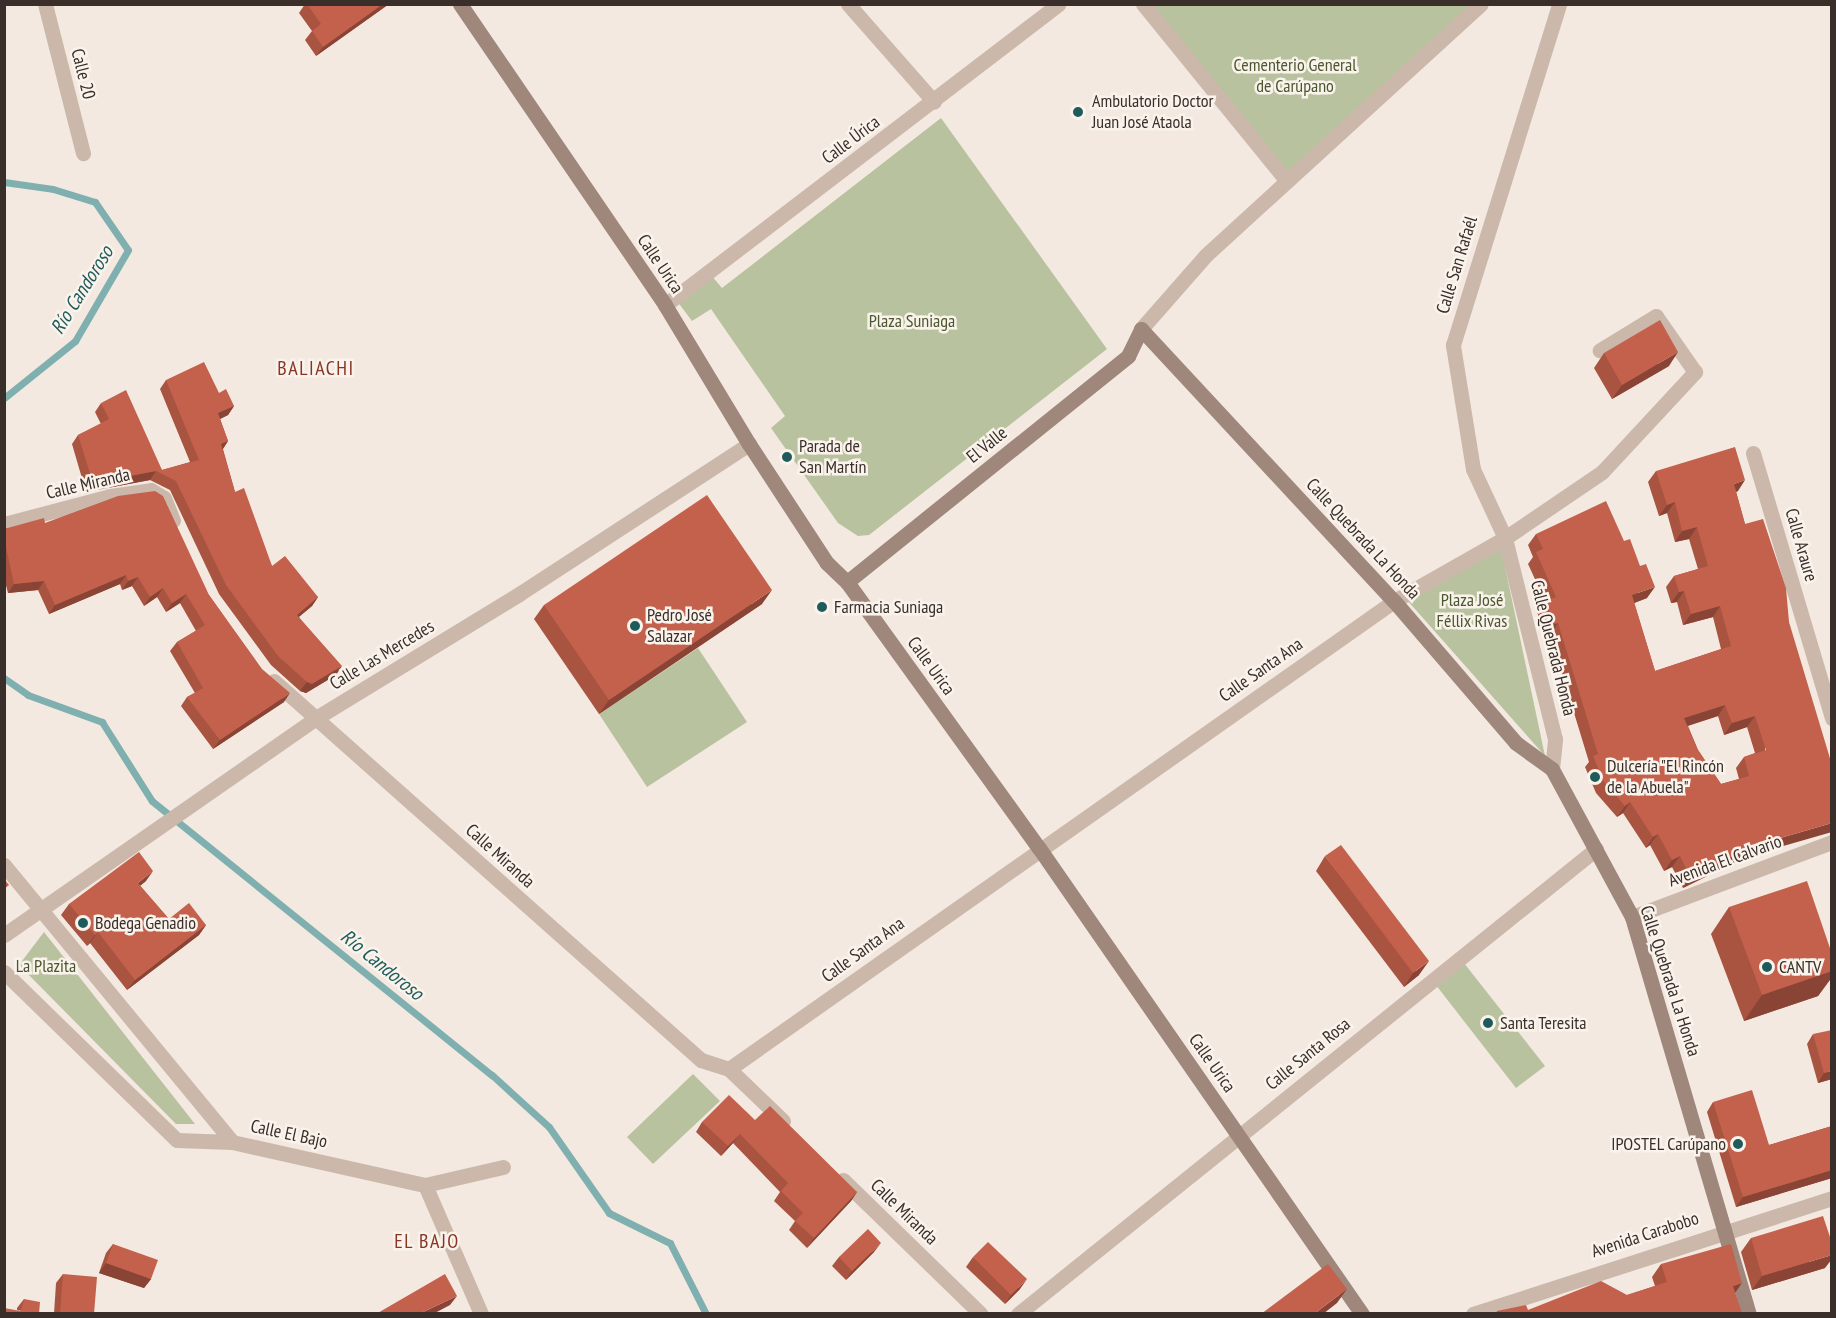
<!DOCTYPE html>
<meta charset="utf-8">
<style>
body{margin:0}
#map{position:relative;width:1836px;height:1318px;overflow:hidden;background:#f3e9e0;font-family:"PT Sans Narrow",sans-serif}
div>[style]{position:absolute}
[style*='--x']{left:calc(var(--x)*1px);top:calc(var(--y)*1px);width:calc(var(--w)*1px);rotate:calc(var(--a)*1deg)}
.green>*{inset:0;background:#b9c29f}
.stream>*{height:7px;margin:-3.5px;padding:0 3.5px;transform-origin:3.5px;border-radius:3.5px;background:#7fb0af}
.street>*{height:15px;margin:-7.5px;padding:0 7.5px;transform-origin:7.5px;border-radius:7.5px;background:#cbb8ab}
.secondary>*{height:15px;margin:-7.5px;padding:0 7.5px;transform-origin:7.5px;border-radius:7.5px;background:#9f877c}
.wall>*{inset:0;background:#a95341}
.shaded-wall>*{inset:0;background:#894435}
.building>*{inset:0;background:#c4614c}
.dots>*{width:16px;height:16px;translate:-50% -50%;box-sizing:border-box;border:3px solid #faf3ec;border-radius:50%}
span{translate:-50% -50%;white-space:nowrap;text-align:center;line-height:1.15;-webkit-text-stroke:5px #faf3ec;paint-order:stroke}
.park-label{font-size:18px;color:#4b572e}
.street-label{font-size:18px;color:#392e2a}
.poi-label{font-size:18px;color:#392e2a}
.left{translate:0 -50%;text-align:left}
.right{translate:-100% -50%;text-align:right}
.water-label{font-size:20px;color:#205b5b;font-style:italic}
.neighbourhood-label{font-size:20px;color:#883524;letter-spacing:1.5px}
.frame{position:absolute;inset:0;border:6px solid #392e2a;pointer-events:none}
</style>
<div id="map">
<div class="green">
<div style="clip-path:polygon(1142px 5px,1481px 5px,1287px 181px)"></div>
<div style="clip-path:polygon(941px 118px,1107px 349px,869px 535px,858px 536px,838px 523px,771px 428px,785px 416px,711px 309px,692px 321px,677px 301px,711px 275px,722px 288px)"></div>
<div style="clip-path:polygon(1501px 548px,1545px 756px,1407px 600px)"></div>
<div style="clip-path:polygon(698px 648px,747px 722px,647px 787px,599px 714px)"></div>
<div style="clip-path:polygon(44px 932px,195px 1124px,176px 1124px,19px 965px)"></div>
<div style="clip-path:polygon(1460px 958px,1545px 1066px,1516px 1088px,1432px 980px)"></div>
<div style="clip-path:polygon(693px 1074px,720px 1101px,653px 1164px,627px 1137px)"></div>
</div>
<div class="stream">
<div style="--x:4;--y:182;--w:49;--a:8.1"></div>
<div style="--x:53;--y:189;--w:44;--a:17.2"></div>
<div style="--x:95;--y:202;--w:58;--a:55.5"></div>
<div style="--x:128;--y:250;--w:105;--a:120.2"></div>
<div style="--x:75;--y:341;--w:91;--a:141.2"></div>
<div style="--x:4;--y:678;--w:29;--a:35"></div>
<div style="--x:28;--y:695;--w:79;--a:20"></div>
<div style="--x:102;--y:722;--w:93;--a:57.7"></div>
<div style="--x:152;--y:801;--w:437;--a:38.9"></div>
<div style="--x:492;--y:1075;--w:77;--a:42.4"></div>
<div style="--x:549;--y:1127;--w:105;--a:55.1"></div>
<div style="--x:609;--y:1213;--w:68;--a:26.2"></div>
<div style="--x:670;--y:1243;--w:80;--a:63.1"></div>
</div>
<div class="street">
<div style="--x:45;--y:4;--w:154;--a:75.7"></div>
<div style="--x:848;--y:4;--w:130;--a:48.7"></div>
<div style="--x:1143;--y:4;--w:228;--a:50.9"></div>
<div style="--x:665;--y:305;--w:495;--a:-37.4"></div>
<div style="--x:1141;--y:329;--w:98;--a:-48.7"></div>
<div style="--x:1206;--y:255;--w:372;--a:-42.4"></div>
<div style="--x:1753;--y:453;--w:277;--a:73.4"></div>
<div style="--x:4;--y:524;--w:110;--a:-14.8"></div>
<div style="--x:110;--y:496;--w:41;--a:-8.3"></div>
<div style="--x:151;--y:490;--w:15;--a:32"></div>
<div style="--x:164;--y:498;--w:24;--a:68"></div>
<div style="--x:274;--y:681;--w:571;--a:41.59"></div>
<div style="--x:701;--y:1060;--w:29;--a:18"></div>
<div style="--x:729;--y:1069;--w:75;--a:43.9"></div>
<div style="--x:1552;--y:769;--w:30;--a:-84"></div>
<div style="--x:1555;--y:739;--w:207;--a:-104"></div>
<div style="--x:1505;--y:538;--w:76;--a:-114.9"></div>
<div style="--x:1473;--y:469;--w:126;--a:-99.2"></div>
<div style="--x:1453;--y:345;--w:357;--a:-72.7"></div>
<div style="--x:4;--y:865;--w:359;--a:50.5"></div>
<div style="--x:232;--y:1142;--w:198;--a:12.6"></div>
<div style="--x:425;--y:1185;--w:141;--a:66.5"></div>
<div style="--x:1632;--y:917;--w:214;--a:-20.6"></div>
<div style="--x:4;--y:935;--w:380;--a:-34.8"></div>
<div style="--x:316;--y:718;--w:238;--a:-31.4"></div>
<div style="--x:519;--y:594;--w:275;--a:-33.1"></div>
<div style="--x:4;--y:972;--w:241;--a:44.2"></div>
<div style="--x:177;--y:1140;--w:55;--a:2.1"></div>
<div style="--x:729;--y:1069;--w:813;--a:-35.14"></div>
<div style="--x:1394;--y:601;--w:128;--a:-29.6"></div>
<div style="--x:1505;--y:538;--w:117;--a:-34.2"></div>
<div style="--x:1602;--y:472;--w:137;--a:-47.1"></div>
<div style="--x:1695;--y:372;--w:68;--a:-124.9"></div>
<div style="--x:1656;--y:316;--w:66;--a:148.7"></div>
<div style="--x:843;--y:1180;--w:192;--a:44.2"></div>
<div style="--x:425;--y:1185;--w:80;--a:-13"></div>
<div style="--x:1018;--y:1314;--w:742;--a:-38.82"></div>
<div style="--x:1473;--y:1314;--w:377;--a:-17.9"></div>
</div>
<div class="secondary">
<div style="--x:460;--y:4;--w:364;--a:55.7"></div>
<div style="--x:665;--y:305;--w:162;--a:58.9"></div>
<div style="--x:749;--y:444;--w:142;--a:56.8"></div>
<div style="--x:827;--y:563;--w:28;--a:44"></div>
<div style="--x:847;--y:582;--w:328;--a:54.2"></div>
<div style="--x:1039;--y:848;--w:567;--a:55.27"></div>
<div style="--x:847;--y:582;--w:361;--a:-38.8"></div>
<div style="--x:1128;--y:356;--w:30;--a:-64"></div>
<div style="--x:1141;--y:329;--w:371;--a:47.1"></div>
<div style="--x:1394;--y:601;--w:187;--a:49.3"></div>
<div style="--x:1516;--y:743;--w:44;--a:35.8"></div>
<div style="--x:1552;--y:769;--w:168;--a:61.6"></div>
<div style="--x:1632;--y:917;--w:414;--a:73.6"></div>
</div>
<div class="wall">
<div style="clip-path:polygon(305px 4px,389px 4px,316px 56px,305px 40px,312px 31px,299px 13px)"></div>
<div style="clip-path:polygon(1604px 353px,1669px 366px,1612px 399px,1594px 368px)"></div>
<div style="clip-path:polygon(166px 380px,219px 393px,234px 406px,228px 415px,220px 419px,228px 441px,223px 449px,235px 492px,272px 566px,318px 597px,312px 606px,299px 617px,336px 675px,306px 693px,300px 691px,271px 665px,219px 594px,170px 490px,150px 480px,86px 492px,72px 444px,78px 435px,101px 424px,95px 412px,101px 403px,162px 470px,190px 462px,160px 389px)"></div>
<div style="clip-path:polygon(evenodd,1656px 471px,1738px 491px,1736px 492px,1745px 524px,1789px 622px,1745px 857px,1683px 888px,1672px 867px,1664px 871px,1650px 845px,1646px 848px,1623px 813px,1617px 817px,1596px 793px,1585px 767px,1589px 762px,1550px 634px,1546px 635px,1537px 612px,1545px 601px,1528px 564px,1533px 557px,1528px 545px,1536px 534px,1647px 598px,1634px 603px,1655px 671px,1721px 649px,1713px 617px,1683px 625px,1677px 602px,1671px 603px,1666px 587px,1674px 576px,1698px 569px,1689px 539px,1675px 542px,1667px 513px,1659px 516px,1648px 482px,1656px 471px,1718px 716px,1724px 735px,1747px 727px,1755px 753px,1744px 757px,1736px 768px,1739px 779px,1721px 784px,1698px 750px,1688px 726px,1718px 716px)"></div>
<div style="clip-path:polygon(45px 523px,209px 595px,284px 702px,213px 749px,181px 706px,187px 697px,195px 693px,170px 651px,177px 642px,196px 631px,180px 603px,166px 612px,157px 597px,144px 606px,132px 586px,122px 590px,120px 584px,49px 614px,38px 590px,8px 593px,4px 578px,4px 529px)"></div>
<div style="clip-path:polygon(762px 604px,599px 714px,534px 619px,544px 605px)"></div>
<div style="clip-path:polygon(1325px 856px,1419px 975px,1404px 987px,1316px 871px)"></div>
<div style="clip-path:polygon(146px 881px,140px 886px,169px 919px,206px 925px,199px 935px,127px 990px,90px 943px,87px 946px,61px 915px,69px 904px)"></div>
<div style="clip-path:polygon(1729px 907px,1832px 954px,1832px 977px,1818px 996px,1744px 1021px,1711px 934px)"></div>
<div style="clip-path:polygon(1813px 1034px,1832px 1079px,1818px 1083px,1807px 1044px)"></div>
<div style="clip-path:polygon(1713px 1102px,1769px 1145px,1832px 1126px,1832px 1178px,1736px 1207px,1707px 1112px)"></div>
<div style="clip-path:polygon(755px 1120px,857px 1192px,851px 1201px,807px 1248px,789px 1230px,795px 1221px,774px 1201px,780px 1192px,733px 1143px,721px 1156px,696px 1132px,702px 1122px)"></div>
<div style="clip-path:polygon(1751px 1238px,1825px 1268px,1752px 1290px,1741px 1252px)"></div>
<div style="clip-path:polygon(113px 1244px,151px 1279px,144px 1288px,99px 1273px,106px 1253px)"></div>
<div style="clip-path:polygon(874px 1252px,846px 1280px,832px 1266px,839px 1257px)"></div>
<div style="clip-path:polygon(973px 1257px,1020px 1289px,1005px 1304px,966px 1267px)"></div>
<div style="clip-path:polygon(1661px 1264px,1735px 1293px,1742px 1314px,1496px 1314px,1497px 1311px,1528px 1310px,1627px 1295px,1655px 1286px,1652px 1277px)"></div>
<div style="clip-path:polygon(63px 1274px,94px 1314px,54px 1314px,56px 1283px)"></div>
<div style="clip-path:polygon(24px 1299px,39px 1314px,17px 1310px,17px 1308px)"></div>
</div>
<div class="shaded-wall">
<div style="clip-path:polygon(383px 4px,389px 4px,316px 56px,323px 47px)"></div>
<div style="clip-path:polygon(1678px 352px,1669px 366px,1612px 399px,1622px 385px)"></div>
<div style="clip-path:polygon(234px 406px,228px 415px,212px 423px,218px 413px)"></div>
<div style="clip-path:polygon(228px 441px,222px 450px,221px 444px)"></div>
<div style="clip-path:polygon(156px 471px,150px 480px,86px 492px,93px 483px)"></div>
<div style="clip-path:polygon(1745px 480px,1738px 491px,1726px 495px,1734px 484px)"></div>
<div style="clip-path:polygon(1675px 502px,1667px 513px,1659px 516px,1667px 505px)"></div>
<div style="clip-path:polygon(1697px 527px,1689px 539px,1675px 542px,1682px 531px)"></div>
<div style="clip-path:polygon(126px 575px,120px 584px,49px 614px,55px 605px)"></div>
<div style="clip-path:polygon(138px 577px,132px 586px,122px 590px,128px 581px)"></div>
<div style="clip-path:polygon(44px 581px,38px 590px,8px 593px,14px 584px)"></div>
<div style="clip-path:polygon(1655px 587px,1647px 598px,1624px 607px,1632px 595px)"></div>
<div style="clip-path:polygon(163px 588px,157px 597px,144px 606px,150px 597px)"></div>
<div style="clip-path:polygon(772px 590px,762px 604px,599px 714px,609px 700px)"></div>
<div style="clip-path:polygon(1684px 591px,1677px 602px,1671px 603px,1679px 592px)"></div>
<div style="clip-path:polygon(186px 594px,180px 603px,166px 612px,172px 603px)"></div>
<div style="clip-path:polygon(318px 597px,312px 606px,290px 624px,297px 615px)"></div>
<div style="clip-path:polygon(1720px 606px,1713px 617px,1683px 625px,1691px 614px)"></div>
<div style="clip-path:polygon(1558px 623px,1550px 634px,1546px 635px,1554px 624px)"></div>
<div style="clip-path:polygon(342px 666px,336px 675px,306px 693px,300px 691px,307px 682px)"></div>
<div style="clip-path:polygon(290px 693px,284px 702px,213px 749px,220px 740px)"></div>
<div style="clip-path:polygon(1725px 705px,1718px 716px,1677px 729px,1684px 718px)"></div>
<div style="clip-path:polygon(1755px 716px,1747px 727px,1724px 735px,1732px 723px)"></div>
<div style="clip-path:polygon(1630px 802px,1623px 813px,1617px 817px,1625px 806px)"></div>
<div style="clip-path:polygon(1832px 823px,1832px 832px,1745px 857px,1683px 888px,1690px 876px,1753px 846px)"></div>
<div style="clip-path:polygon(1658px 834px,1650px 845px,1646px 848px,1653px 837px)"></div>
<div style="clip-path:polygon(1680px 856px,1672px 867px,1664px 871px,1672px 860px)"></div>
<div style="clip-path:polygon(153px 871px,146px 881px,130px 893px,138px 883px)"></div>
<div style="clip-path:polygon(206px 925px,199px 935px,127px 990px,135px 980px)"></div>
<div style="clip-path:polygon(98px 932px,90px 943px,87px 946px,95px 935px)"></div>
<div style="clip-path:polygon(1429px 961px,1419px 975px,1404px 987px,1413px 973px)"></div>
<div style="clip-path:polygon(1832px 971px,1832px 977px,1818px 996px,1744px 1021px,1762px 995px)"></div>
<div style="clip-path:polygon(1832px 1071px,1832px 1079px,1818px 1083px,1824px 1073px)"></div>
<div style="clip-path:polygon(740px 1134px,733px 1143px,721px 1156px,728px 1146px)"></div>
<div style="clip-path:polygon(1832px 1170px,1832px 1178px,1736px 1207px,1743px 1197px)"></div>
<div style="clip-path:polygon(857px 1192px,851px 1201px,807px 1248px,814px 1238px)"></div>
<div style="clip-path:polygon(881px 1243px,874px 1252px,846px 1280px,852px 1271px)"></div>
<div style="clip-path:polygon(1832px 1255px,1832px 1259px,1825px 1268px,1752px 1290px,1762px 1276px)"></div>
<div style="clip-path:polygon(106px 1263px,151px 1279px,144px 1288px,99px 1273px)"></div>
<div style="clip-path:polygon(1027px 1279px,1020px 1289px,1005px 1304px,1011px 1295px)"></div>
<div style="clip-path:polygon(1742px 1283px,1733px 1296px,1733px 1286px)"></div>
<div style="clip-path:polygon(1347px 1289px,1337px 1303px,1323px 1314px,1314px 1314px)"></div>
<div style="clip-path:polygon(457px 1296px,450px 1305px,433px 1314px,419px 1314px)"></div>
</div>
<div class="building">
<div style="clip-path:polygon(307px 4px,383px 4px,323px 47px,312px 31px,321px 24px)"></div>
<div style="clip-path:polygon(1660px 320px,1678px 352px,1622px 385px,1604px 353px)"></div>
<div style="clip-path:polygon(204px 362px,219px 393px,226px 389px,234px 406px,218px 413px,228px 441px,221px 444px,235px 492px,244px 488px,272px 566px,285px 556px,318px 597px,297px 615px,342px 666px,312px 684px,307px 682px,278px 656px,226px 585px,176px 481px,156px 471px,93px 483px,78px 435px,109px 419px,101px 403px,126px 390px,162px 470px,199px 460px,166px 380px)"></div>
<div style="clip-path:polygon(evenodd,1735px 447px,1745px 480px,1734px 484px,1745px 524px,1763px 519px,1786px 588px,1789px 622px,1832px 765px,1832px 823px,1753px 846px,1690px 876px,1680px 856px,1672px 860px,1658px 834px,1653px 837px,1630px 802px,1625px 806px,1604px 782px,1593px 756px,1598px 754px,1558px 623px,1554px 624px,1545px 601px,1556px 597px,1536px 552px,1543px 549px,1536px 534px,1606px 501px,1624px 541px,1630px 539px,1640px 566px,1646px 564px,1655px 587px,1632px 595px,1655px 671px,1731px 646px,1720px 606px,1691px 614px,1684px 591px,1679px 592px,1674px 576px,1708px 566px,1697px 527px,1682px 531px,1675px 502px,1667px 505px,1656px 471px,1735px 447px,1725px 705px,1732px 723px,1755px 716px,1766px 750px,1744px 757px,1749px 776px,1721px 784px,1698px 750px,1684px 718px,1725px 705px)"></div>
<div style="clip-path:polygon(155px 491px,163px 496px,209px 595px,262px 669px,290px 693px,220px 740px,187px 697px,203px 688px,177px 642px,205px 625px,186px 594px,172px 603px,163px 588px,150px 597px,138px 577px,128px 581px,126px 575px,55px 605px,44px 581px,14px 584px,4px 538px,4px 529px,44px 518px,45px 523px,118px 496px)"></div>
<div style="clip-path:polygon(707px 495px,772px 590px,609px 700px,544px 605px)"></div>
<div style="clip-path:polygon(1341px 845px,1429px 961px,1413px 973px,1325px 856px)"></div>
<div style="clip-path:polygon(139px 852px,153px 871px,138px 883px,169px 919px,189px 903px,206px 925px,135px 980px,98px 932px,95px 935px,69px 904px)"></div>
<div style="clip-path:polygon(4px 879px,9px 885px,4px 889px)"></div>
<div style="clip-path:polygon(1807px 881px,1832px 954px,1832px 971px,1762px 995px,1729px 907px)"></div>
<div style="clip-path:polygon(1832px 1030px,1832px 1071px,1824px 1073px,1813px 1034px)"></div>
<div style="clip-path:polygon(1752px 1090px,1769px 1145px,1832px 1126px,1832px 1170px,1743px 1197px,1713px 1102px)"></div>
<div style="clip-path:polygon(729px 1095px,755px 1120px,770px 1106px,857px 1192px,814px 1238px,795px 1221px,803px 1213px,781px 1191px,788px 1183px,740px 1134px,728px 1146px,702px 1122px)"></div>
<div style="clip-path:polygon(1823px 1216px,1832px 1243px,1832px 1255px,1762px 1276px,1751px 1238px)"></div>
<div style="clip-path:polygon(868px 1229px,881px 1243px,852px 1271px,839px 1257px)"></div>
<div style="clip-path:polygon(988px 1242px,1027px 1279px,1011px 1295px,973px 1257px)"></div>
<div style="clip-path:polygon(113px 1244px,158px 1260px,151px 1279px,106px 1263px)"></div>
<div style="clip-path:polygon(1731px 1244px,1742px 1283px,1733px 1286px,1742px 1314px,1498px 1314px,1497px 1311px,1526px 1305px,1528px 1310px,1601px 1281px,1627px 1295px,1667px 1282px,1661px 1264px)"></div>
<div style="clip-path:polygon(1328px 1264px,1347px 1289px,1314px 1314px,1261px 1314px)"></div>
<div style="clip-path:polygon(63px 1274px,97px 1277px,94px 1314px,60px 1314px)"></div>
<div style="clip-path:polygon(445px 1274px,457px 1296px,419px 1314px,376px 1314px)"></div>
<div style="clip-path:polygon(24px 1299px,40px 1302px,39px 1314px,4px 1314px,4px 1308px,21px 1311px)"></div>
</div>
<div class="dots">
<div style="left:1078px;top:112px;background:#205b5b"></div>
<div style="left:787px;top:457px;background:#205b5b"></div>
<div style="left:822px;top:607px;background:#205b5b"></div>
<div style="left:635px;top:626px;background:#205b5b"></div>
<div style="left:1595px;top:777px;background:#205b5b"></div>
<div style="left:83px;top:923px;background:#205b5b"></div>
<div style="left:1767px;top:967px;background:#205b5b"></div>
<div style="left:1488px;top:1023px;background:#205b5b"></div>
<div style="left:1738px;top:1144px;background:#205b5b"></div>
</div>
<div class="park-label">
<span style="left:1295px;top:76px">Cementerio General<br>de Carúpano</span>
<span style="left:912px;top:321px">Plaza Suniaga</span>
<span style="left:1472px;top:611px">Plaza José<br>Féllix Rivas</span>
<span style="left:46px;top:966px">La Plazita</span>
</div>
<div class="street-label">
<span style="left:83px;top:74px;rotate:76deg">Calle 20</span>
<span style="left:851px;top:140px;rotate:-37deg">Calle Úrica</span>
<span style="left:660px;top:264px;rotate:56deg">Calle Urica</span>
<span style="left:1457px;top:265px;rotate:-73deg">Calle San Rafaél</span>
<span style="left:987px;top:445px;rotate:-39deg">El Valle</span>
<span style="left:88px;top:484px;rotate:-13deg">Calle Miranda</span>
<span style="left:1363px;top:539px;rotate:47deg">Calle Quebrada La Honda</span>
<span style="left:1801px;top:545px;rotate:74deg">Calle Araure</span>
<span style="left:1553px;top:648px;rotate:76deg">Calle Quebrada Honda</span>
<span style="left:382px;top:655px;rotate:-31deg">Calle Las Mercedes</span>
<span style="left:931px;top:666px;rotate:54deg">Calle Urica</span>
<span style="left:1261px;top:670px;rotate:-35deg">Calle Santa Ana</span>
<span style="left:500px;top:856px;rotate:42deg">Calle Miranda</span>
<span style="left:1725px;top:861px;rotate:-20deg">Avenida El Calvario</span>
<span style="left:863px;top:950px;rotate:-36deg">Calle Santa Ana</span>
<span style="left:1670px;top:981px;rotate:72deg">Calle Quebrada La Honda</span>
<span style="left:1308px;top:1054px;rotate:-39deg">Calle Santa Rosa</span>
<span style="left:1212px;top:1063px;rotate:55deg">Calle Urica</span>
<span style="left:289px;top:1134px;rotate:12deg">Calle El Bajo</span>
<span style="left:904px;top:1212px;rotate:44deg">Calle Miranda</span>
<span style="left:1645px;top:1235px;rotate:-18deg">Avenida Carabobo</span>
</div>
<div class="poi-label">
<span class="left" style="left:1092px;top:112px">Ambulatorio Doctor<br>Juan José Ataola</span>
<span class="left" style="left:799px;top:457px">Parada de<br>San Martín</span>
<span class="left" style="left:834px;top:607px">Farmacia Suniaga</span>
<span class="left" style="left:647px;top:626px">Pedro José<br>Salazar</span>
<span class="left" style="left:1607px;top:777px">Dulcería "El Rincón<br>de la Abuela"</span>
<span class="left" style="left:95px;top:923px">Bodega Genadio</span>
<span class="left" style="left:1779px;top:967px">CANTV</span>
<span class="left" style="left:1500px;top:1023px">Santa Teresita</span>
<span class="right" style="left:1726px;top:1144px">IPOSTEL Carúpano</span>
</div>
<div class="water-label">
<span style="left:82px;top:290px;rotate:-58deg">Río Candoroso</span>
<span style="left:382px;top:965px;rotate:39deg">Río Candoroso</span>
</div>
<div class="neighbourhood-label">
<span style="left:316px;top:368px">BALIACHI</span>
<span style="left:427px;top:1241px">EL BAJO</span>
</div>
<div class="frame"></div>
</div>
